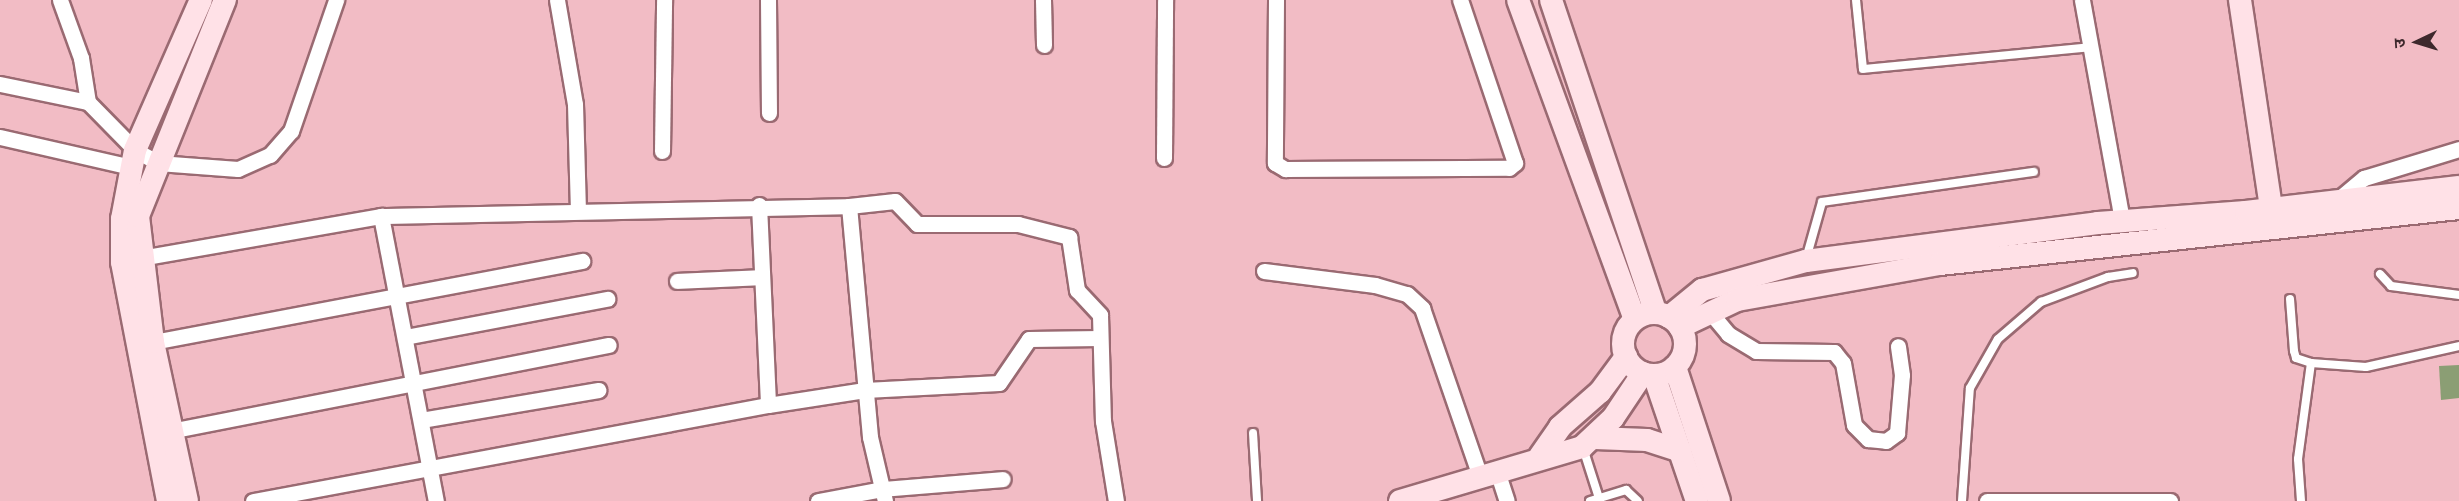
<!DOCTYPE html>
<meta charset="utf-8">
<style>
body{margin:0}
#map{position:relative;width:2459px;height:501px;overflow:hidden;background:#f2bcc5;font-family:"PT Sans Narrow","Noto Sans Devanagari",sans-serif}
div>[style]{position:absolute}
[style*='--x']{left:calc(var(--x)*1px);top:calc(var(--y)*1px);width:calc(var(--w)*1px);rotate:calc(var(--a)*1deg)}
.building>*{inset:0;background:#8b9e74}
.roads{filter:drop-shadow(2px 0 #9a6a72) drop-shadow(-2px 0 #9a6a72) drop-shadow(0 2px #9a6a72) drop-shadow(0 -2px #9a6a72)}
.lane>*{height:8px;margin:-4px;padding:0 4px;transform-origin:4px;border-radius:4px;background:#fff}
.street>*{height:15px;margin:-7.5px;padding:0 7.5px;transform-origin:7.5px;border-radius:7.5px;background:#fff}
.secondary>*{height:22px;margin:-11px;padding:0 11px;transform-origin:11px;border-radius:11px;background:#ffe1e7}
.secondary>.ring{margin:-11px;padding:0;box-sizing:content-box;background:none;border:22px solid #ffe1e7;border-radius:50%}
span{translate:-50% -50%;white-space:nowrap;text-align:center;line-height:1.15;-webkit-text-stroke:6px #f2bcc5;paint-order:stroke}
.north{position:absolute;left:2387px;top:12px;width:60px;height:60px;-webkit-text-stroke:4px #f2bcc5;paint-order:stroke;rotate:266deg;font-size:16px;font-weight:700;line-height:24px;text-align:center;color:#3e292d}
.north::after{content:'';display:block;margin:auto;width:21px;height:27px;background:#3e292d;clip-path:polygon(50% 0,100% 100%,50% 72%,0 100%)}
</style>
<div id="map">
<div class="building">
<div style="clip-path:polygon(2459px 365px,2459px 398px,2441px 400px,2439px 366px)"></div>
</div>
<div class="roads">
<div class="lane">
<div style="--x:1856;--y:0;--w:69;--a:84.2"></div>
<div style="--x:1863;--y:69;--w:229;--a:-5.5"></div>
<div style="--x:1806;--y:259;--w:59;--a:-74.3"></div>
<div style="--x:1822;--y:202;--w:214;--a:-8.1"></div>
<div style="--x:2380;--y:274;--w:16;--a:47"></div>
<div style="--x:2391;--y:286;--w:69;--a:7.5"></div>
<div style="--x:2290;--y:299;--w:52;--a:85.6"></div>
<div style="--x:2294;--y:351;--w:7;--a:74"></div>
<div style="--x:2296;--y:358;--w:16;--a:18"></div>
<div style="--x:1253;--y:433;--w:68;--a:86.6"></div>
<div style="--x:1583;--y:448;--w:52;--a:72.3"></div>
<div style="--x:1590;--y:501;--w:38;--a:-17"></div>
<div style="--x:1626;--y:490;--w:16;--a:43"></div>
<div style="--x:1962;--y:501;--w:113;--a:-86"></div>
<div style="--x:1970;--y:388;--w:56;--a:-60.3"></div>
<div style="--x:1998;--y:339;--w:57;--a:-40.7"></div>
<div style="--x:2041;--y:302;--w:72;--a:-20.5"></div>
<div style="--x:2108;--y:277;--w:25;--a:-9"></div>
<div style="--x:2301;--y:501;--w:42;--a:-94.1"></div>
<div style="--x:2298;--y:459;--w:97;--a:-82.3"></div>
<div style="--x:2311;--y:363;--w:55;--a:4.2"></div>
<div style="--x:2366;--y:367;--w:95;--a:-12.7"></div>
</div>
<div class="street">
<div style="--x:60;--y:0;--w:62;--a:70.1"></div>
<div style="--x:81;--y:58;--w:45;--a:81"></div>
<div style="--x:557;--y:0;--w:106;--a:80.2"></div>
<div style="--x:575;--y:104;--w:105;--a:88.4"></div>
<div style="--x:768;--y:0;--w:113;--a:89.5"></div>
<div style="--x:1043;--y:0;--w:45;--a:88.7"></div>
<div style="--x:1276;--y:0;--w:163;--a:90.4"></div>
<div style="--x:1275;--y:163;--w:12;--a:31"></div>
<div style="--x:1285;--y:169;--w:224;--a:-0.3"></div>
<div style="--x:1509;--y:168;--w:8;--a:-40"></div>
<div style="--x:1515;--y:163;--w:172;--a:-108.6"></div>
<div style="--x:2082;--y:0;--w:224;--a:79.7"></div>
<div style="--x:0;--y:84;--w:90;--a:11.6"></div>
<div style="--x:88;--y:102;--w:67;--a:45.6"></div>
<div style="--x:135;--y:150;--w:26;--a:29"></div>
<div style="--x:158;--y:163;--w:80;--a:4.3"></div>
<div style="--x:238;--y:169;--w:35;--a:-24"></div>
<div style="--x:270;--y:155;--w:32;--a:-49"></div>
<div style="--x:291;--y:131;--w:139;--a:-71"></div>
<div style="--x:0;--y:137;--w:134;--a:12.9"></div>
<div style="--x:662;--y:151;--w:151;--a:-89.2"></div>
<div style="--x:1164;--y:158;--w:158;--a:-89.6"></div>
<div style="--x:2341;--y:197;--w:30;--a:-40"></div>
<div style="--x:2364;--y:178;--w:99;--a:-17"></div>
<div style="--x:759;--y:205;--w:200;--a:87.4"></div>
<div style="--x:849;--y:206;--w:46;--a:-6.2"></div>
<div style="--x:895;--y:201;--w:32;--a:46"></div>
<div style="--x:917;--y:224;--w:101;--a:0"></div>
<div style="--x:1018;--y:224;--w:53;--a:14.3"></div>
<div style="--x:1069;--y:237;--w:54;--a:81.4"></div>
<div style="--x:1077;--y:290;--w:34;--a:47"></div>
<div style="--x:1100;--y:315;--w:106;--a:88.4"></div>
<div style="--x:1103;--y:421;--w:81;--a:80.8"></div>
<div style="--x:381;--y:216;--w:290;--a:79.1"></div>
<div style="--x:140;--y:258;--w:245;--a:-9.9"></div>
<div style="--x:381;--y:216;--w:468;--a:-1.2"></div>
<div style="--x:849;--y:206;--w:232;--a:84.8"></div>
<div style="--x:870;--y:437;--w:66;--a:76.8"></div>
<div style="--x:1264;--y:271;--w:112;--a:7.2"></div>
<div style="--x:1375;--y:285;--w:33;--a:16"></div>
<div style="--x:1407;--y:294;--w:21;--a:43"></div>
<div style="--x:1422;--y:308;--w:181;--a:71"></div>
<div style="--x:677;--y:281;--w:85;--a:-2.7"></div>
<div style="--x:1709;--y:311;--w:30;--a:50"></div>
<div style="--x:1728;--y:334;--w:33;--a:31"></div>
<div style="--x:1756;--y:351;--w:78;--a:0.7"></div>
<div style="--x:1834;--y:352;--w:14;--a:51"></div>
<div style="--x:1843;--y:363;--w:63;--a:79.9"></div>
<div style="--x:1854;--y:425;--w:20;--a:45"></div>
<div style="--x:1868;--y:439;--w:18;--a:6"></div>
<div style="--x:1886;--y:441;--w:14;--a:-36"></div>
<div style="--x:1897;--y:433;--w:58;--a:-85.1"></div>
<div style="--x:1902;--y:375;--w:29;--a:-98"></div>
<div style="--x:405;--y:337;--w:206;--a:-10.7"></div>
<div style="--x:153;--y:342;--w:437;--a:-10.7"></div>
<div style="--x:421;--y:420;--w:180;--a:-9.6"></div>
<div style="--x:170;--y:431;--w:447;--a:-11.1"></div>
<div style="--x:1498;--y:474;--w:28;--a:72"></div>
<div style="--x:253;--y:501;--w:524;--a:-10.56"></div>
<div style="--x:768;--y:405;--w:98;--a:-8.8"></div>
<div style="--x:865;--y:390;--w:134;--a:-3"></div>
<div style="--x:999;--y:383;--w:53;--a:-55.7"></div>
<div style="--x:1029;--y:339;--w:71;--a:-0.8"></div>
<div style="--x:818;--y:501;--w:65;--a:-10.6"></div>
<div style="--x:882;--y:489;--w:121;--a:-4.7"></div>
<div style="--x:1987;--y:501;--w:183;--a:0"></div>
</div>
<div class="secondary">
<div style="--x:1518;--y:0;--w:340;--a:69.9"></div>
<div style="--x:1551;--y:0;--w:330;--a:71.5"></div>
<div style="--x:2240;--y:0;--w:209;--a:81.5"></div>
<div class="ring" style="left:1623px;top:313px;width:40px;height:40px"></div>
<div style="--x:1669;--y:317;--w:43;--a:-39.3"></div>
<div style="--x:1702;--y:290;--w:108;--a:-15.6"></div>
<div style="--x:1806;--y:261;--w:294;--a:-7.4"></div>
<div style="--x:2098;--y:223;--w:148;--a:-4.3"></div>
<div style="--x:2246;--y:212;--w:214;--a:-6.7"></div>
<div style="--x:1680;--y:327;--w:63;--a:-25.3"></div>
<div style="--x:1737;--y:300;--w:206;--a:-10.1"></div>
<div style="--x:1940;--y:264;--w:522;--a:-6.16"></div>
<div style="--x:1675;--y:367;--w:141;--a:71.8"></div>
<div style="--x:1654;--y:375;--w:133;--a:71.2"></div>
<div style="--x:1595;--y:438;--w:52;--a:2.2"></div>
<div style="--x:1647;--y:440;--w:35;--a:18"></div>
<div style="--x:1540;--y:456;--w:35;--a:-55"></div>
<div style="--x:1560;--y:427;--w:53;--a:-41.2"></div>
<div style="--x:1600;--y:392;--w:44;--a:-53.4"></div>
<div style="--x:168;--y:501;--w:243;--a:-100.9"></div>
<div style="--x:122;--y:262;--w:43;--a:-90"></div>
<div style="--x:122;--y:219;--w:70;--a:-79.3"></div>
<div style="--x:135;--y:150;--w:164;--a:-66.3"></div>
<div style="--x:187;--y:501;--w:163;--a:-102.1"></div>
<div style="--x:153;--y:342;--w:127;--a:-96.8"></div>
<div style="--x:138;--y:216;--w:233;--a:-68.1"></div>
<div style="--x:1400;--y:501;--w:190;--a:-16.5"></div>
<div style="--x:1582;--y:447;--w:42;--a:-43.1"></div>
<div style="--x:1613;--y:418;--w:54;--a:-56.3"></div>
</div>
</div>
<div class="north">उ</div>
</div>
